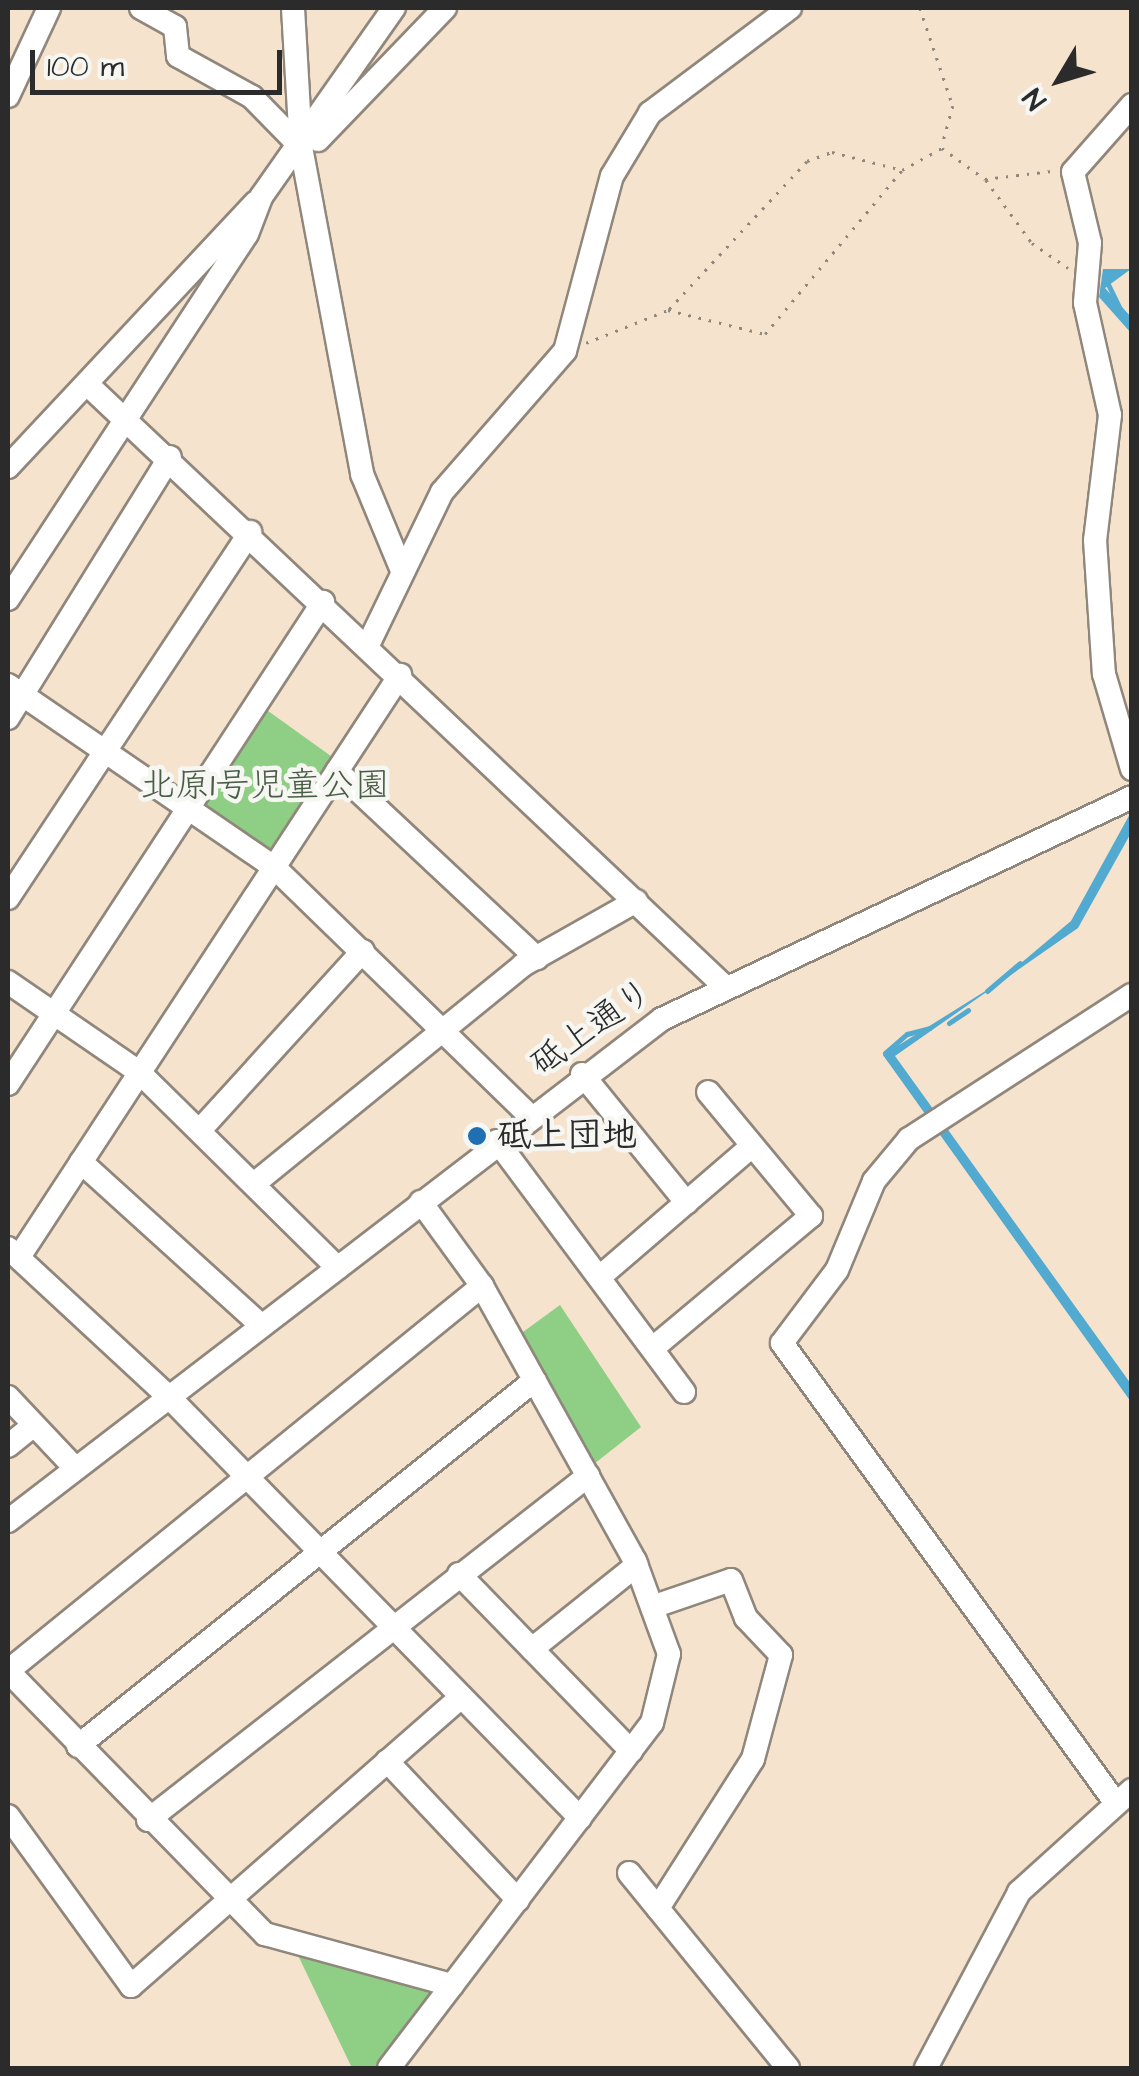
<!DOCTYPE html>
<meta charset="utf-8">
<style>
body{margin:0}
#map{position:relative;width:1139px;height:2076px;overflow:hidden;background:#f5e3ce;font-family:"Architects Daughter","Klee One",sans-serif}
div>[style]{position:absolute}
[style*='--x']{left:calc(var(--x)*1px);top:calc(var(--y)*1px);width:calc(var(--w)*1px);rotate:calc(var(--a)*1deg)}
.green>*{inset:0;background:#8fce85}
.water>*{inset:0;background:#53aad0}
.stream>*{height:5px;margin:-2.5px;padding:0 2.5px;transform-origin:2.5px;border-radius:2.5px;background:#53aad0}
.path>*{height:2.5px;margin-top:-1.25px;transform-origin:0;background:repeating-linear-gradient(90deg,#90877c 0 2.5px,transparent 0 10.5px)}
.roads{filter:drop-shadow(2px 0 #90877c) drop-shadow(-2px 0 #90877c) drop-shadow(0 2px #90877c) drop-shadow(0 -2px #90877c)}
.minor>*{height:22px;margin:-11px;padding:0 11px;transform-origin:11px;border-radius:11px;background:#fff}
.dots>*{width:28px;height:28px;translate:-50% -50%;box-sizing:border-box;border:5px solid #f6f6f2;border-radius:50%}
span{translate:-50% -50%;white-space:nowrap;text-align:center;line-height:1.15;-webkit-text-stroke:9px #f6f6f2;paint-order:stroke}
.park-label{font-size:35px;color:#495c46}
.street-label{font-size:35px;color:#2b2b2b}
.poi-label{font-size:35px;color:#2b2b2b;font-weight:700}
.left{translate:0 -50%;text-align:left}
.frame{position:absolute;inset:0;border:10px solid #2b2b2b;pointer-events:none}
.north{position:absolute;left:1009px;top:30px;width:100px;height:100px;-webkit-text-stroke:8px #f6f6f2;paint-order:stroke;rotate:232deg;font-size:28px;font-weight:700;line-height:40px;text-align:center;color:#2b2b2b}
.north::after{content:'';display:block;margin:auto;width:35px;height:45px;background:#2b2b2b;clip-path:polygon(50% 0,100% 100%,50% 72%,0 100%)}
.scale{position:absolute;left:30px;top:50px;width:252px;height:45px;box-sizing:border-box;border:5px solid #2b2b2b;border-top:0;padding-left:12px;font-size:30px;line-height:35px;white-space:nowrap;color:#2b2b2b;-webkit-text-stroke:8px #f6f6f2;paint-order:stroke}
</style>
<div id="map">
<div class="green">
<div style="clip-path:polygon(257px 703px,342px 764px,275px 868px,189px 806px)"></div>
<div style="clip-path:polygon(560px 1305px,641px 1427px,585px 1471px,512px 1340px)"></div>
<div style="clip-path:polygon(294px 1947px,452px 1985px,389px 2068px,352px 2068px)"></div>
</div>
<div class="water">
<div style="clip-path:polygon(1103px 269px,1131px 269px,1105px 288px,1131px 317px,1131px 333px,1099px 297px)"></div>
<div style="clip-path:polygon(1131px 812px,1131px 833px,1078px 928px,895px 1056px,1131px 1384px,1131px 1402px,883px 1055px,995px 985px,1071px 921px)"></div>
</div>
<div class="stream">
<div style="--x:1105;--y:278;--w:32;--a:64"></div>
<div style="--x:987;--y:991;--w:43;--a:-40.3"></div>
<div style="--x:949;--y:1023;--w:23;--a:-34"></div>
<div style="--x:889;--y:1059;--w:7;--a:-124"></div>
<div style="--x:885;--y:1053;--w:29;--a:-41"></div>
<div style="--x:907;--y:1034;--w:23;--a:-15"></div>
</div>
<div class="path">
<div style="--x:920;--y:8;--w:103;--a:71.4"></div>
<div style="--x:953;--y:106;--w:41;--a:105.4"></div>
<div style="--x:986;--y:180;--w:78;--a:53.9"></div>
<div style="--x:1032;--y:243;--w:44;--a:34.8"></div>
<div style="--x:669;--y:309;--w:202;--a:-47"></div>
<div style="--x:807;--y:161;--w:27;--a:-20"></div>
<div style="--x:832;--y:152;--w:72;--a:14.4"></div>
<div style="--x:586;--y:343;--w:88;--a:-21.9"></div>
<div style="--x:668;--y:310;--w:100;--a:13.9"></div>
<div style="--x:765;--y:334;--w:214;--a:-50.1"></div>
<div style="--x:902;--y:170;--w:46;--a:-28.8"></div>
<div style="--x:942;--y:148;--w:53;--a:35.8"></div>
<div style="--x:985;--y:179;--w:67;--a:-6.8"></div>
</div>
<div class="roads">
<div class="minor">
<div style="--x:141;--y:8;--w:39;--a:29"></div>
<div style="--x:175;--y:27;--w:29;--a:84"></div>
<div style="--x:178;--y:56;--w:85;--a:29"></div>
<div style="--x:252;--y:97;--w:70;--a:45.6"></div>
<div style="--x:293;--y:8;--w:139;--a:86.7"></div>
<div style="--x:301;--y:147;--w:333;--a:79.4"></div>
<div style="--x:362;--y:474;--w:102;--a:67.5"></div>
<div style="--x:8;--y:96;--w:97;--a:-65"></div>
<div style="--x:1132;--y:105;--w:89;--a:131.4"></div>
<div style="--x:1073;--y:172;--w:73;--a:76.5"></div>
<div style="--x:1090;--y:243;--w:60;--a:94.8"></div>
<div style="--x:1085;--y:303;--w:115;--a:77.4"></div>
<div style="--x:1110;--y:415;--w:126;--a:96.8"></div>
<div style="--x:1095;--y:540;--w:134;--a:86.2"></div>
<div style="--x:1104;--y:674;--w:99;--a:73.6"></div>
<div style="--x:318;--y:140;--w:183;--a:-46.1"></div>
<div style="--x:87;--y:384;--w:874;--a:43.38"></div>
<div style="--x:8;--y:467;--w:362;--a:-46.9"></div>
<div style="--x:8;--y:599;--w:436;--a:-56.8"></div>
<div style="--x:247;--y:234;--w:40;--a:-69"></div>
<div style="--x:261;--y:197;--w:231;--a:-54.9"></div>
<div style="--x:368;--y:645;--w:170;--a:-64.2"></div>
<div style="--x:442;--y:492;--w:187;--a:-48.9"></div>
<div style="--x:565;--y:351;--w:181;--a:-75"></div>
<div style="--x:612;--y:176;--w:74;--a:-58.9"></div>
<div style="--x:650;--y:113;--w:175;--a:-36.9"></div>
<div style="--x:8;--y:685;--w:324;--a:34.4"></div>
<div style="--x:275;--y:868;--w:354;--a:44.2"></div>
<div style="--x:8;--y:718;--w:307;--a:-58.2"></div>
<div style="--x:337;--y:771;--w:274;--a:43.1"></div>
<div style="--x:8;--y:898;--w:439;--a:-56.5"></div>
<div style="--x:8;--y:982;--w:159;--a:34.5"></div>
<div style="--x:139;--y:1072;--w:279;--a:44.6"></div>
<div style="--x:582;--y:1074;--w:166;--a:50.9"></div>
<div style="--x:8;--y:1084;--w:576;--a:-56.83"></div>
<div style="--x:200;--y:1130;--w:242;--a:-47.7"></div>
<div style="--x:497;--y:1141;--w:313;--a:53.3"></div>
<div style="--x:81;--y:1162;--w:244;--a:42.2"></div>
<div style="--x:255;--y:1183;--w:345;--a:-39.1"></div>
<div style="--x:523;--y:965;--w:130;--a:-29.5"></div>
<div style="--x:8;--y:1248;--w:221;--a:42.8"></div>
<div style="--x:170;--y:1398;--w:587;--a:45.69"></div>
<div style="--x:19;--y:1257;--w:696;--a:-56.79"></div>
<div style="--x:602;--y:1275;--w:198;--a:-40.7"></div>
<div style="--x:653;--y:1348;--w:206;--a:-39.9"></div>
<div style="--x:811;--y:1216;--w:161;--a:-129.7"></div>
<div style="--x:8;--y:1397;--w:98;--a:46.7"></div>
<div style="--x:8;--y:1446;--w:33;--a:-39"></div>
<div style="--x:8;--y:1521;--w:824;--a:-37.51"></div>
<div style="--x:662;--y:1019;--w:520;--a:-25.28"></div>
<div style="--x:459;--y:1574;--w:247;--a:45.8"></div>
<div style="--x:652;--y:1607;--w:83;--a:-18.9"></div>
<div style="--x:731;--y:1580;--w:41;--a:68.5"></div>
<div style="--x:746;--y:1618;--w:51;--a:46.6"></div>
<div style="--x:781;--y:1655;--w:108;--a:105.1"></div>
<div style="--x:753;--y:1759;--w:177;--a:122.5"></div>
<div style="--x:532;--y:1649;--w:134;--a:-38.7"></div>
<div style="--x:8;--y:1671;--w:611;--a:-39.08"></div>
<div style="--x:8;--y:1671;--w:368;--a:45.7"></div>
<div style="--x:265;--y:1934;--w:194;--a:15.3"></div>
<div style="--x:78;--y:1746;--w:585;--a:-38.69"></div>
<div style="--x:387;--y:1761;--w:191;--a:46.7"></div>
<div style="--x:1115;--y:1802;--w:567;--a:-125.96"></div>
<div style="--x:782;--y:1343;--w:91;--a:-53"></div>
<div style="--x:837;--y:1270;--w:96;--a:-67.4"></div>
<div style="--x:874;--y:1181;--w:55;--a:-50.2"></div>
<div style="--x:909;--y:1139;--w:265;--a:-32.9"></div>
<div style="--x:8;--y:1816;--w:210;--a:54.1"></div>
<div style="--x:131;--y:1986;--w:439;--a:-41.2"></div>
<div style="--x:148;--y:1820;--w:559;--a:-38.02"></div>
<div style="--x:629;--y:1873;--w:252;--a:50.8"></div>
<div style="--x:389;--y:2068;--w:434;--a:-52.7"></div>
<div style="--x:652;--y:1723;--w:71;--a:-76.2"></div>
<div style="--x:669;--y:1654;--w:99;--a:-110.1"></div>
<div style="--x:635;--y:1561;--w:315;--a:-119.1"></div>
<div style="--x:482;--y:1286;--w:104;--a:-126"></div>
<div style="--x:926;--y:2068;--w:199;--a:-62.1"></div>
<div style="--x:1019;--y:1892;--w:152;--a:-42.1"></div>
</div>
</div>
<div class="dots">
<div style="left:477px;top:1136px;background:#1f6fb2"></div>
</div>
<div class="park-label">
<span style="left:265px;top:786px">北原1号児童公園</span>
</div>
<div class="street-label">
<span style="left:592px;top:1028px;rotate:-35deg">砥上通り</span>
</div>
<div class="poi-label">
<span class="left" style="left:497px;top:1136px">砥上団地</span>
</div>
<div class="frame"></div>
<div class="north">N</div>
<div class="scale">100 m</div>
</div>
